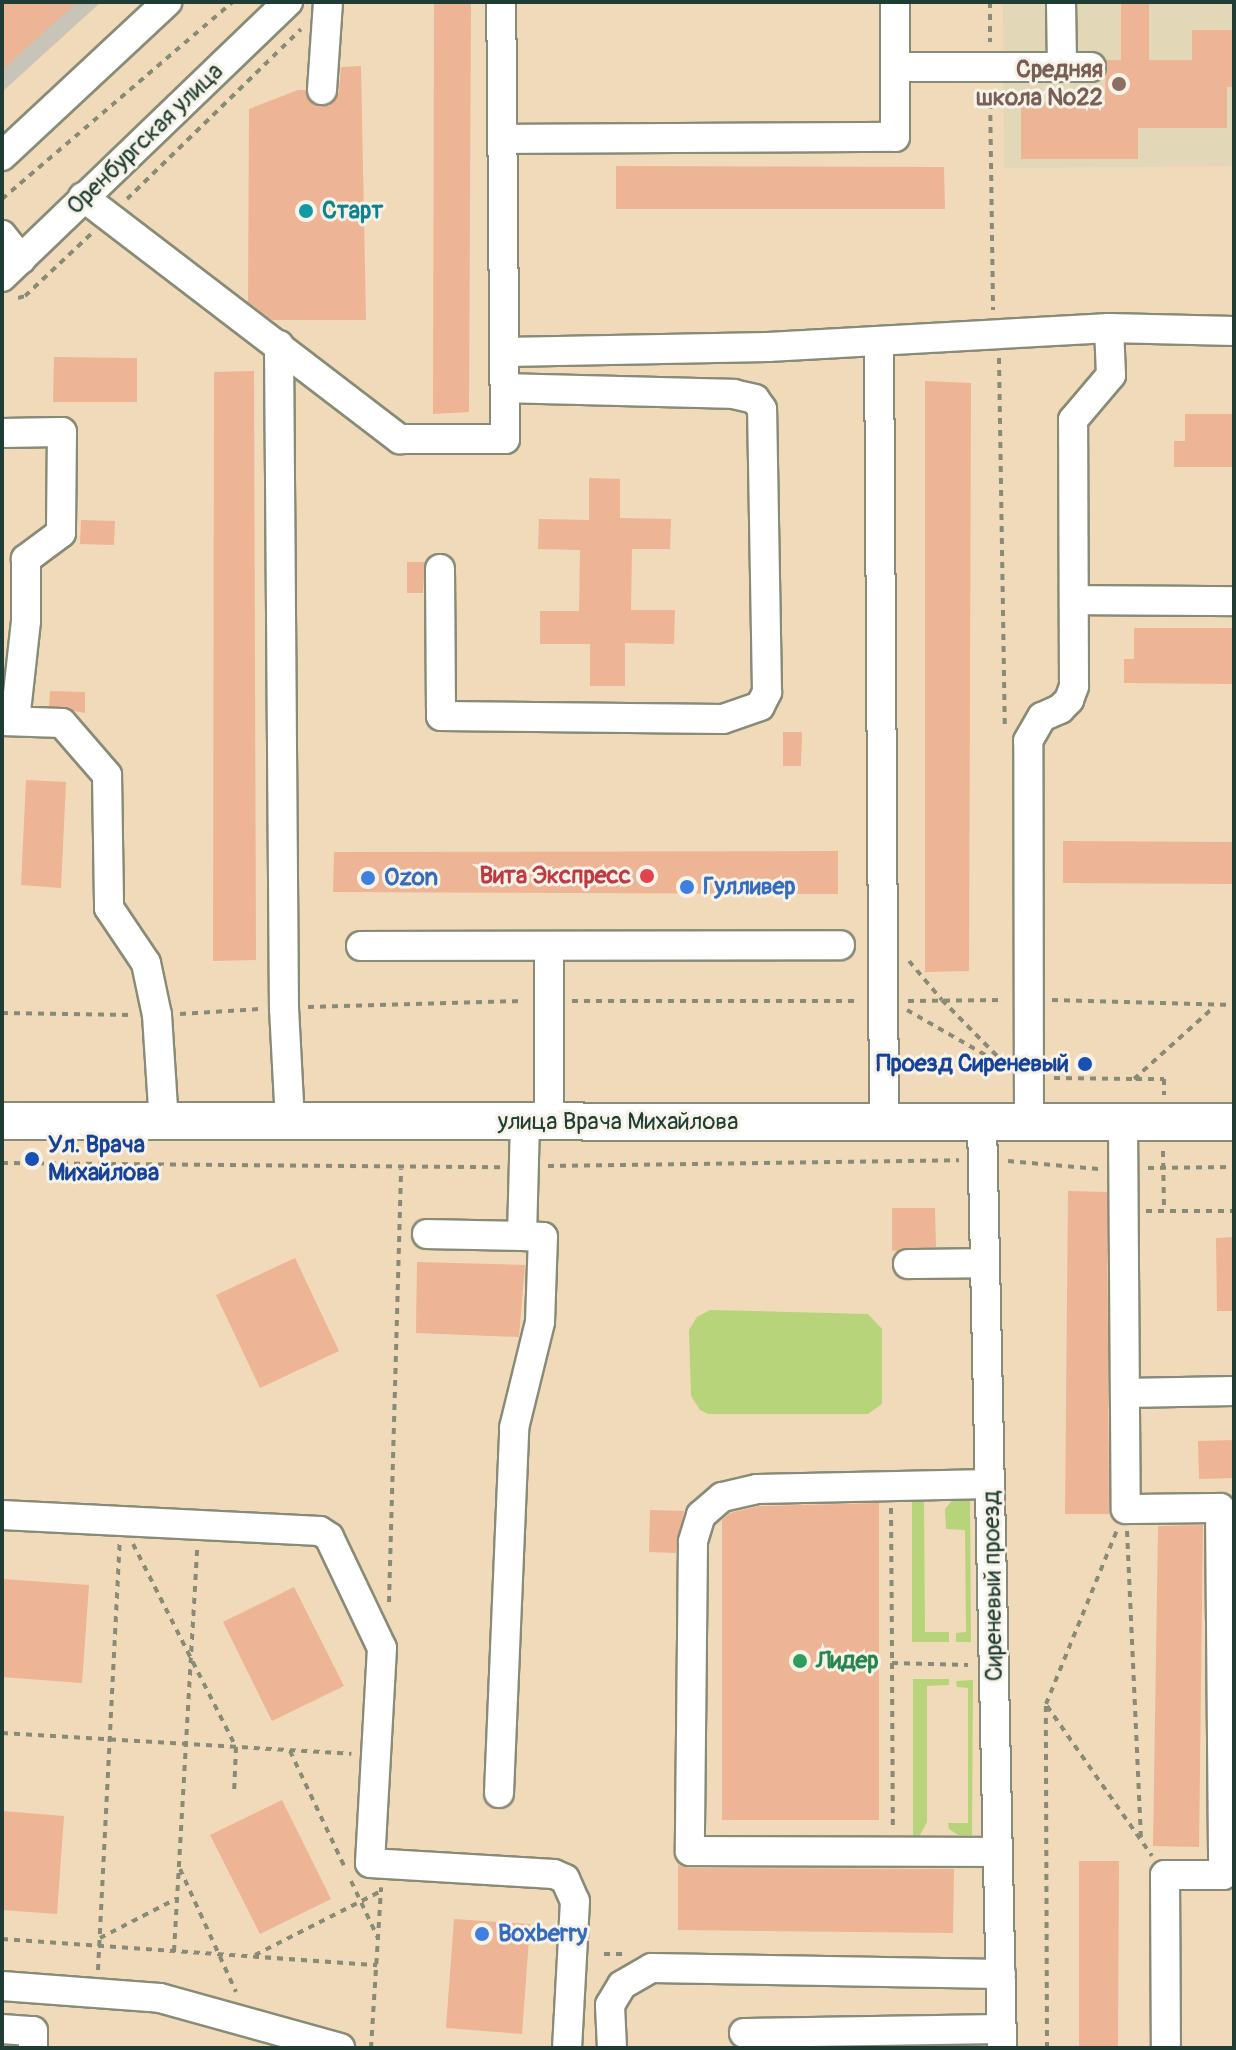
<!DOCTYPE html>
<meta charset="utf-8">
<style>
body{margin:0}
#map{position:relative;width:1236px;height:2050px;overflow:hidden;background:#f1daba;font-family:Pangolin,sans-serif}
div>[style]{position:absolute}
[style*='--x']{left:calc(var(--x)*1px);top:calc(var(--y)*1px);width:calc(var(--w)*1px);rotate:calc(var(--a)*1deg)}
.built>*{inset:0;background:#e2d7b7}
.industrial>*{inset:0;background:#c8c4b8}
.green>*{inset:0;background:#b7d47b}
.building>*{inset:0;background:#edb495}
.path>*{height:4px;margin-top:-2px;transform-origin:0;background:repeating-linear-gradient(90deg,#888c77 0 6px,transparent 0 12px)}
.roads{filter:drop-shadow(2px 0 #888c77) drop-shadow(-2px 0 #888c77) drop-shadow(0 2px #888c77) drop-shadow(0 -2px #888c77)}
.minor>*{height:28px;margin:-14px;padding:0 14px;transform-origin:14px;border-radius:14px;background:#fff}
.major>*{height:36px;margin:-18px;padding:0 18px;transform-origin:18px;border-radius:18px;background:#fff}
.dots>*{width:22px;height:22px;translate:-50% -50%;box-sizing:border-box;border:4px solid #f7f3e8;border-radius:50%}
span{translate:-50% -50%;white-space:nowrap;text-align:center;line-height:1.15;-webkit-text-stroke:6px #f7f3e8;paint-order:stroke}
.education-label{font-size:24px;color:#785e54;font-weight:700}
.right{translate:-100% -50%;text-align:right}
.street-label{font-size:24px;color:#1f3d34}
.culture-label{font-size:24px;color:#0d838f;font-weight:700}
.left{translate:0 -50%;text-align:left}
.health-label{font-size:24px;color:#be3a42;font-weight:700}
.shop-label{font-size:24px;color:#366cbe;font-weight:700}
.transit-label{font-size:24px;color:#164399;font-weight:700}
.leisure-label{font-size:24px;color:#27864d;font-weight:700}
.frame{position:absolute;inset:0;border:4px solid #1f3d34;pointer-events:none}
</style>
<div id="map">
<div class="built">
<div style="clip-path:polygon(1003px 2px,1234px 2px,1234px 166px,1004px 168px)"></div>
</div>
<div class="industrial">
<div style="clip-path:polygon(2px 2px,101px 2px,2px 92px)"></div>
</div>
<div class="green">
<div style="clip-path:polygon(710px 1310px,868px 1314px,882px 1329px,882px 1404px,868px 1414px,708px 1414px,700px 1410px,691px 1396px,689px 1330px,697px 1317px)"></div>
<div style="clip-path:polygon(912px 1494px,924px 1500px,925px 1632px,949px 1632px,949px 1642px,912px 1642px)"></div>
<div style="clip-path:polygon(970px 1496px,971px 1642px,956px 1642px,956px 1633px,966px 1632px,965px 1530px,946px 1529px,945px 1509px,955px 1497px)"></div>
<div style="clip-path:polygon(913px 1679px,949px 1679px,949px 1685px,927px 1686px,927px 1822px,919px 1837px,913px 1841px)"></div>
<div style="clip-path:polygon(973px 1680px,972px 1835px,958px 1835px,949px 1829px,948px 1823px,968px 1823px,968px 1688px,957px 1687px,956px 1681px)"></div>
</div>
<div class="building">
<div style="clip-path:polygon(2px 2px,77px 2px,2px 70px)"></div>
<div style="clip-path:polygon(434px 2px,471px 2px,469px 412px,433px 414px)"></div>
<div style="clip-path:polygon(1121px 2px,1149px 2px,1149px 60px,1192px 60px,1192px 30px,1234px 30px,1234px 87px,1227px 87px,1227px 128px,1138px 128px,1138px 159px,1021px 159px,1021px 102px,1105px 102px,1106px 60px,1121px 60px)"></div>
<div style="clip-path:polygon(361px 66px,366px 320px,272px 320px,248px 302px,249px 109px,298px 90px,305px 90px,313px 104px,329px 106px,339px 92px,341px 67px)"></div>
<div style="clip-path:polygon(616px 166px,944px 167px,945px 209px,616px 209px)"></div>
<div style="clip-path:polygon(54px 357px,137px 358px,137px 402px,53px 402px)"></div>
<div style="clip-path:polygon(254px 371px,256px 960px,213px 961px,214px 372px)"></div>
<div style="clip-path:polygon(925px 381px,971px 383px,969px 971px,925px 972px)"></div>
<div style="clip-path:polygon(1185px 414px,1234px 414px,1234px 467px,1174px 467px,1174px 441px,1185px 441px)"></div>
<div style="clip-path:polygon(589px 478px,620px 479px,620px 518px,671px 519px,670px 549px,632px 549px,631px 610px,675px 610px,674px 644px,625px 643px,625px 686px,590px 686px,590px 644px,540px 644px,540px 611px,579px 611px,580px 550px,538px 549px,539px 519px,589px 520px)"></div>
<div style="clip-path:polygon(81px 520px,115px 521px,114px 545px,80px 544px)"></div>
<div style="clip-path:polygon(407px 562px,425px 562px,423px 593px,407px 593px)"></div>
<div style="clip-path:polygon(1134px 628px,1234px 628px,1234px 684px,1124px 683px,1124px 659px,1134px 659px)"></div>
<div style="clip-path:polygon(50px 691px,85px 692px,85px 713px,49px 706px)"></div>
<div style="clip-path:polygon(783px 732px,802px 732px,801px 766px,783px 766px)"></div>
<div style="clip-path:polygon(26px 780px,66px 782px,61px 888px,21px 885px)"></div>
<div style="clip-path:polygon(1063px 841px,1234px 842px,1234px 884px,1063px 883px)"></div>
<div style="clip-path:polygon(838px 851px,838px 894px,333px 892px,334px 852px)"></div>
<div style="clip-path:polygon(1068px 1191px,1107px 1192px,1109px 1514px,1065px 1514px)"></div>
<div style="clip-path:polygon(892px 1208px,935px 1208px,936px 1247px,892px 1251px)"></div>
<div style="clip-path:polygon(1234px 1237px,1234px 1311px,1217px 1311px,1216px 1238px)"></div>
<div style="clip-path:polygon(295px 1258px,339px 1351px,260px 1388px,216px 1295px)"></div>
<div style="clip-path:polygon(417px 1262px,525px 1265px,519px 1337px,416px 1333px)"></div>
<div style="clip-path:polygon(1234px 1440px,1234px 1478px,1199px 1479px,1198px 1441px)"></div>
<div style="clip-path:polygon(879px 1503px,879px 1820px,722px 1820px,722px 1520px,730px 1513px,759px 1506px)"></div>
<div style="clip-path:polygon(650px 1510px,684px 1511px,676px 1553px,649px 1552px)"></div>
<div style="clip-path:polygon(1203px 1525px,1199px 1847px,1153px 1846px,1158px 1526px)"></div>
<div style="clip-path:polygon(3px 1579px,89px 1585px,82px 1683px,2px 1677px)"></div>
<div style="clip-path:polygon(294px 1587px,344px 1686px,272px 1721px,223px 1622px)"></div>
<div style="clip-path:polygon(282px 1800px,331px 1899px,260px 1934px,210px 1835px)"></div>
<div style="clip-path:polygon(2px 1811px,64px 1816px,57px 1914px,2px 1910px)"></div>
<div style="clip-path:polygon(1079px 1861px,1119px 1861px,1118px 2048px,1079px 2048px)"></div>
<div style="clip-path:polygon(678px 1865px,690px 1868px,954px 1869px,953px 1933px,678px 1930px)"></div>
<div style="clip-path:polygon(454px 1919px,530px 1924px,522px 2034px,446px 2028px)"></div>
</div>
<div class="path">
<div style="--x:990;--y:2;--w:40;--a:90"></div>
<div style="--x:990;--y:91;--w:219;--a:89.2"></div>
<div style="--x:2;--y:199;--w:304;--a:-40.5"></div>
<div style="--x:127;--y:199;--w:243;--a:-44.3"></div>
<div style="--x:18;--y:298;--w:7;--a:-16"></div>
<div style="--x:25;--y:296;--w:92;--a:-43.2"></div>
<div style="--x:999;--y:358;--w:371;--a:89.1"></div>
<div style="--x:909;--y:961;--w:51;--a:49.8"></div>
<div style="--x:942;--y:1000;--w:88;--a:45.5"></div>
<div style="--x:1052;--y:1000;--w:182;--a:1.6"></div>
<div style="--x:572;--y:1001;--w:287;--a:0"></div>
<div style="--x:908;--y:1001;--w:95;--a:-0.6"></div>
<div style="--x:308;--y:1007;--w:215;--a:-1.6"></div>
<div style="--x:907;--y:1010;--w:111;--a:29.8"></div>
<div style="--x:2;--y:1013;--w:130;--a:0.9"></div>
<div style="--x:180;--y:1014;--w:79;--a:-3.6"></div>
<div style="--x:1054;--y:1078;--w:80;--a:0.7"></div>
<div style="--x:1134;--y:1079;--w:108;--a:-42"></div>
<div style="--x:1136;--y:1079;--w:28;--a:0"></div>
<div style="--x:1164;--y:1079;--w:16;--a:90"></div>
<div style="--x:1163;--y:1151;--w:60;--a:89"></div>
<div style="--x:1008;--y:1161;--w:91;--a:5"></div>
<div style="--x:2;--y:1163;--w:498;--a:0.5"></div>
<div style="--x:548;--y:1166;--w:411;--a:-0.8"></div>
<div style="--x:1148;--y:1168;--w:86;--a:-0.7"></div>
<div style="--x:1146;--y:1211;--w:88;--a:0"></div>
<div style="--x:891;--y:1508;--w:155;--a:89.6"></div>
<div style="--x:892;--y:1663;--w:76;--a:1.5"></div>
<div style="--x:1127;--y:1531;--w:309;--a:87.4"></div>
<div style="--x:133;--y:1544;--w:228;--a:63.1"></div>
<div style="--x:236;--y:1747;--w:48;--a:92.4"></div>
<div style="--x:389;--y:1602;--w:433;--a:-88.4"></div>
<div style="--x:892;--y:1663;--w:166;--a:89.7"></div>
<div style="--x:1047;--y:1706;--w:183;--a:55"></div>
<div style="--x:2;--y:1733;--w:350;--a:3.4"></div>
<div style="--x:290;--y:1751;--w:127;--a:64.8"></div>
<div style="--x:180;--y:1869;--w:135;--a:65.5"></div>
<div style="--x:351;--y:1881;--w:63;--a:64.7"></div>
<div style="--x:100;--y:1938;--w:85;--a:-27.2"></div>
<div style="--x:2;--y:1939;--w:376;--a:4"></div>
<div style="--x:174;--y:1951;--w:405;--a:-86.7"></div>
<div style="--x:604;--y:1954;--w:22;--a:0"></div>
<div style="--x:255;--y:1955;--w:139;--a:-26.9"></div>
<div style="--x:98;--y:1970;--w:428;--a:-87.1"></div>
<div style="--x:371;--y:2048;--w:161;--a:-86.4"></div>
<div style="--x:1047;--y:2048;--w:344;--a:-90.2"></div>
<div style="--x:1046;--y:1704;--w:188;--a:-67.8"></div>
</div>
<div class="roads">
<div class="minor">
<div style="--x:1061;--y:2;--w:65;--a:89.1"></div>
<div style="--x:895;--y:67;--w:196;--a:0"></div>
<div style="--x:322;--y:90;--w:88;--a:-86.1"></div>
<div style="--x:502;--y:139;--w:393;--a:-0.3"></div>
<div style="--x:895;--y:137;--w:135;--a:-90"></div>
<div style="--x:2;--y:156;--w:226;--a:-43"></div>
<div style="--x:83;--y:197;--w:399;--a:37.4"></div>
<div style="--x:400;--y:439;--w:105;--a:0"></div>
<div style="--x:505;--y:439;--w:437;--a:-90.5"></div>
<div style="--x:2;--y:235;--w:31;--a:52"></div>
<div style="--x:2;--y:277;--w:397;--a:-43.9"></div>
<div style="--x:879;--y:341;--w:782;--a:89.63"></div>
<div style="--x:279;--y:345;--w:663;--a:89.57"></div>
<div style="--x:284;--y:1008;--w:114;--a:87"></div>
<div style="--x:505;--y:352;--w:263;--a:-1.1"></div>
<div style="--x:768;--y:347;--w:342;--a:-3.2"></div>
<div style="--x:1109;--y:328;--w:125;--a:1.4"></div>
<div style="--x:2;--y:433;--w:60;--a:-1"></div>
<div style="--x:62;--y:432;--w:101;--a:90.6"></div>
<div style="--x:61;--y:533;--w:44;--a:143.4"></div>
<div style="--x:26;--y:559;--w:62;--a:90"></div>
<div style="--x:26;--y:621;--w:100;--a:96.3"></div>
<div style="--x:440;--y:569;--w:147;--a:89.6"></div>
<div style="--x:441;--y:716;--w:282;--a:0.6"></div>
<div style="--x:723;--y:719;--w:39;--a:-19"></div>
<div style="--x:760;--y:706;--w:16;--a:-63"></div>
<div style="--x:767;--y:692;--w:283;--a:-91"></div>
<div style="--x:762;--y:409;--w:12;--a:-125"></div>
<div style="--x:755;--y:399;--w:22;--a:-167"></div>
<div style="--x:734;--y:394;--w:229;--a:-178.5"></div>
<div style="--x:1074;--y:600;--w:160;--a:0.4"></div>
<div style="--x:2;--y:721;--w:60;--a:1.9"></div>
<div style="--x:62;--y:723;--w:69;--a:49.1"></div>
<div style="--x:107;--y:775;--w:133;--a:89.1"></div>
<div style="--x:109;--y:908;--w:66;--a:56.1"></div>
<div style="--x:146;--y:963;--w:53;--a:78.1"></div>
<div style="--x:157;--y:1015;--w:107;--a:86.3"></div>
<div style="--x:361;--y:946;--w:479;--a:-0.1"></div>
<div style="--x:549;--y:1122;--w:176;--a:-90"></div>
<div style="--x:982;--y:1123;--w:925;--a:88.76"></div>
<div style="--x:1029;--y:1123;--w:382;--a:-90.1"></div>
<div style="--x:1028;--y:741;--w:28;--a:-60"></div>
<div style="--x:1042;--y:717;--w:20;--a:-24"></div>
<div style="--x:1060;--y:709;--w:13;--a:-45"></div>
<div style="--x:1069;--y:700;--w:15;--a:-70"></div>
<div style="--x:1074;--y:686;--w:266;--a:-90.2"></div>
<div style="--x:1073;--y:420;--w:59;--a:-49.8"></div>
<div style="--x:1111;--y:375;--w:47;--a:-92.4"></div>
<div style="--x:1123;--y:1123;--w:386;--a:89.6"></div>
<div style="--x:1126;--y:1509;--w:94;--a:-0.6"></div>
<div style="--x:1220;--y:1508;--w:367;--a:89.5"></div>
<div style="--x:1223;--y:1875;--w:58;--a:180"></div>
<div style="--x:1165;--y:1875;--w:173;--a:89.7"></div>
<div style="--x:427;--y:1234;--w:95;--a:1.2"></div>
<div style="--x:908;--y:1264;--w:77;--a:-0.7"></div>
<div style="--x:1125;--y:1393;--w:109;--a:-1.1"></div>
<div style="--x:990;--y:1484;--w:233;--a:178.8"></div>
<div style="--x:757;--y:1489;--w:36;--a:167"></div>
<div style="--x:722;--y:1497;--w:28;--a:139"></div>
<div style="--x:701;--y:1515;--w:28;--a:107"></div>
<div style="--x:693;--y:1542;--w:309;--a:90.6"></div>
<div style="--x:690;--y:1851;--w:308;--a:0.2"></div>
<div style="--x:2;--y:1515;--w:318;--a:2.9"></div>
<div style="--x:320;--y:1531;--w:11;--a:34"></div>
<div style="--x:329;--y:1537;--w:123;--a:64.5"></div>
<div style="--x:382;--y:1648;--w:215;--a:93.2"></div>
<div style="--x:370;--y:1863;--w:184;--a:3.4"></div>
<div style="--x:554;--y:1874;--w:12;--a:24"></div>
<div style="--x:565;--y:1879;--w:24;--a:66"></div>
<div style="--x:575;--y:1901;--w:147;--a:93.1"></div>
<div style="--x:499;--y:1793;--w:365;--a:-87.6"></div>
<div style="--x:514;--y:1428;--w:109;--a:-76.2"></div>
<div style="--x:540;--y:1322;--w:85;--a:-88"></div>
<div style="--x:543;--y:1237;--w:21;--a:-177"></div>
<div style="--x:522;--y:1236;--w:114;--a:-88.5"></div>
<div style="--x:2;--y:1986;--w:158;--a:4.3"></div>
<div style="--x:160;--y:1998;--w:187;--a:15.5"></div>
<div style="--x:2;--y:2029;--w:31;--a:4"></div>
<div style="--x:33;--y:2031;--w:17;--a:90"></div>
<div style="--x:744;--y:2033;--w:258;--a:-0.9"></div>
<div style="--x:612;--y:2048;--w:43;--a:-92.7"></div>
<div style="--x:610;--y:2005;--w:23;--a:-59"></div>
<div style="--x:622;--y:1985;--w:34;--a:-30"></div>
<div style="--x:652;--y:1968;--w:349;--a:1"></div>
</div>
<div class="major">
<div style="--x:2;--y:1121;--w:1232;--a:0.05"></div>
</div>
</div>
<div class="dots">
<div style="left:1119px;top:84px;background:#8d6e63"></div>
<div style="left:306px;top:211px;background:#0f9aa8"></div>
<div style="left:647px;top:876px;background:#e0444e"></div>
<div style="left:368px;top:878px;background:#3f7fe0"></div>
<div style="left:687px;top:887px;background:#3f7fe0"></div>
<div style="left:1085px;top:1064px;background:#1a4fb4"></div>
<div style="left:32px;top:1159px;background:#1a4fb4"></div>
<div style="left:800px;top:1661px;background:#2e9e5b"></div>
<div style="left:482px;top:1934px;background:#3f7fe0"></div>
</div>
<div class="education-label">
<span class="right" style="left:1103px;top:84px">Средняя<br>школа №22</span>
</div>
<div class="street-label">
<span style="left:145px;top:139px;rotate:-44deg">Оренбургская улица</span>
<span style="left:618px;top:1122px">улица Врача Михайлова</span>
<span style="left:993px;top:1586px;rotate:-91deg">Сиреневый проезд</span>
</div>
<div class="culture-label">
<span class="left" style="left:322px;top:211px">Старт</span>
</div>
<div class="health-label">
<span class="right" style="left:631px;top:876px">Вита Экспресс</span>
</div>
<div class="shop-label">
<span class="left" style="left:384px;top:878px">Ozon</span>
<span class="left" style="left:703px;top:887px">Гулливер</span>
<span class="left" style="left:498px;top:1934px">Boxberry</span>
</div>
<div class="transit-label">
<span class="right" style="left:1069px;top:1064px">Проезд Сиреневый</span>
<span class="left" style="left:48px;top:1159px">Ул. Врача<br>Михайлова</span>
</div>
<div class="leisure-label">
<span class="left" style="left:816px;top:1661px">Лидер</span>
</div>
<div class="frame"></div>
</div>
